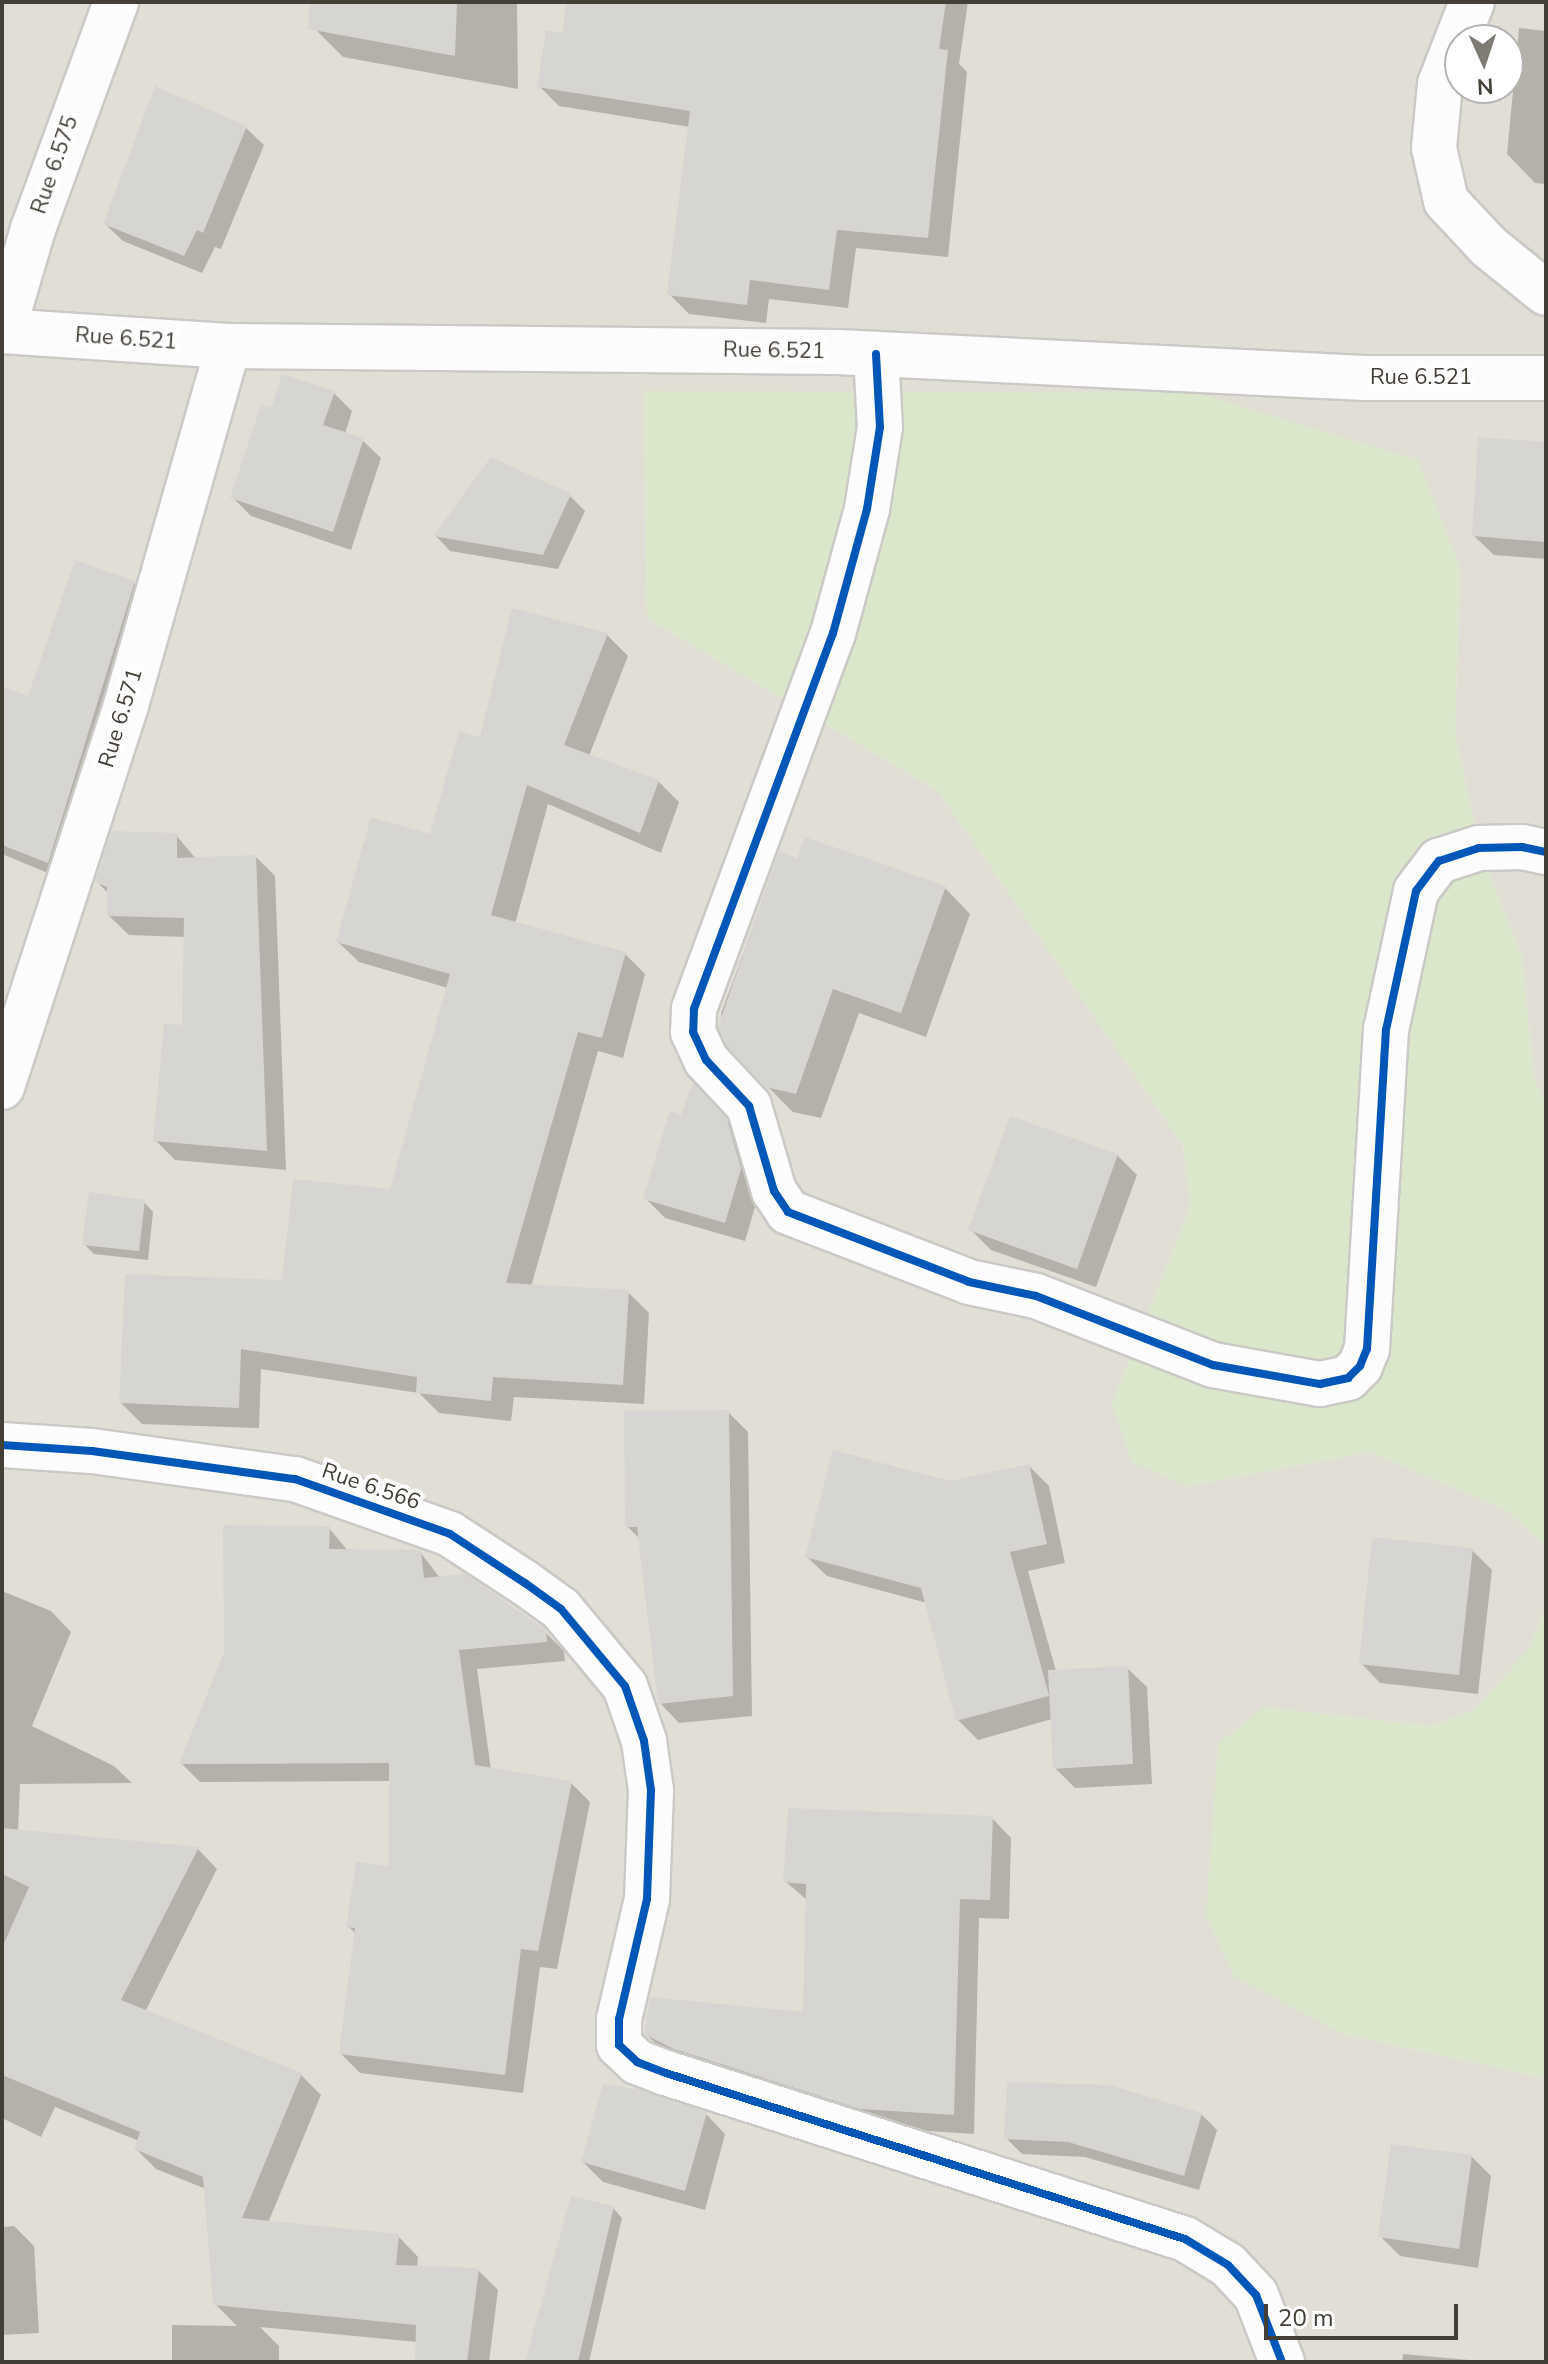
<!DOCTYPE html>
<style>
body{margin:0}
#map{position:relative;width:1548px;height:2364px;overflow:hidden;background:#eeede9;font-family:"Nunito Sans",sans-serif}
div>[style]{position:absolute}
[style*='--x']{left:calc(var(--x)*1px);top:calc(var(--y)*1px);width:calc(var(--w)*1px);rotate:calc(var(--a)*1deg)}
.residential>*{inset:0;background:#e1ded6}
.green>*{inset:0;background:#dbe7cb}
.shadow>*{inset:0;background:#0003}
.building>*{inset:0;background:#d7d5d1}
.roads{filter:drop-shadow(2px 0 #cac9c5) drop-shadow(-2px 0 #cac9c5) drop-shadow(0 2px #cac9c5) drop-shadow(0 -2px #cac9c5)}
.minor>*{height:44px;margin:-22px;padding:0 22px;transform-origin:22px;border-radius:22px;background:#fcfcfc}
.cycleway>*{height:8px;margin:-4px;padding:0 4px;transform-origin:4px;border-radius:4px;background:#0057b8}
span{translate:-50% -50%;white-space:nowrap;text-align:center;line-height:1.15;-webkit-text-stroke:8px #fff;paint-order:stroke}
.street-label{font-size:22px;color:#433e36}
.frame{position:absolute;inset:0;border:4px solid #433e36;pointer-events:none}
.north{position:absolute;left:1444px;top:24px;width:80px;height:80px;box-sizing:border-box;background:#fff;border:2px solid #b4b2af;border-radius:50%;rotate:177deg;font-size:22px;font-weight:700;line-height:32px;text-align:center;color:#433e36}
.north::after{content:'';display:block;margin:auto;width:28px;height:36px;background:#7f7b75;clip-path:polygon(50% 0,100% 100%,50% 72%,0 100%)}
.scale{position:absolute;left:1264px;top:2304px;width:194px;height:36px;box-sizing:border-box;border:4px solid #433e36;border-top:0;padding-left:10px;font-size:24px;line-height:28px;white-space:nowrap;color:#433e36;-webkit-text-stroke:6px #fff;paint-order:stroke}
</style>
<div id="map">
<div class="residential">
<div style="clip-path:polygon(evenodd,2px 2px,1546px 2px,1546px 1104px,1534px 1078px,1522px 957px,1479px 848px,1455px 733px,1460px 568px,1195px 393px,644px 392px,647px 618px,938px 791px,1183px 1145px,1191px 1205px,1112px 1405px,1187px 1486px,1370px 1452px,1504px 1509px,1544px 1544px,1546px 1605px,1529px 1649px,1474px 1710px,1431px 1726px,1264px 1707px,1343px 2034px,1546px 2078px,1546px 2362px,2px 2362px,2px 2px,1460px 40px,1508px 40px,1508px 88px,1460px 88px,1460px 40px)"></div>
</div>
<div class="green">
<div style="clip-path:polygon(644px 391px,1196px 393px,1418px 460px,1460px 568px,1455px 733px,1479px 848px,1522px 957px,1534px 1078px,1546px 1104px,1546px 1556px,1544px 1544px,1504px 1509px,1370px 1452px,1187px 1486px,1132px 1462px,1112px 1405px,1191px 1205px,1183px 1145px,938px 791px,647px 618px)"></div>
<div style="clip-path:polygon(1546px 1605px,1546px 2078px,1343px 2034px,1235px 1977px,1206px 1917px,1218px 1744px,1264px 1707px,1431px 1726px,1474px 1710px,1529px 1649px)"></div>
</div>
<div class="shadow">
<div style="clip-path:polygon(318px 2px,517px 2px,518px 89px,343px 57px,315px 29px)"></div>
<div style="clip-path:polygon(636px 2px,968px 2px,959px 64px,967px 72px,948px 257px,856px 248px,848px 308px,769px 299px,766px 323px,689px 314px,669px 294px,690px 127px,559px 106px,539px 86px,629px 47px)"></div>
<div style="clip-path:polygon(1519px 28px,1546px 31px,1546px 184px,1535px 183px,1507px 154px)"></div>
<div style="clip-path:polygon(246px 128px,264px 145px,221px 249px,215px 247px,202px 273px,123px 241px,105px 224px)"></div>
<div style="clip-path:polygon(334px 393px,352px 411px,345px 434px,362px 440px,381px 458px,351px 550px,251px 516px,232px 497px)"></div>
<div style="clip-path:polygon(1546px 444px,1546px 559px,1494px 555px,1474px 536px)"></div>
<div style="clip-path:polygon(570px 496px,585px 511px,558px 569px,450px 551px,436px 536px)"></div>
<div style="clip-path:polygon(134px 583px,153px 601px,67px 881px,2px 854px,2px 712px,29px 699px)"></div>
<div style="clip-path:polygon(607px 635px,628px 656px,589px 756px,658px 781px,679px 802px,661px 853px,548px 804px,515px 924px,625px 954px,645px 974px,623px 1058px,598px 1051px,531px 1287px,628px 1292px,649px 1313px,644px 1404px,514px 1397px,511px 1421px,439px 1413px,419px 1393px,261px 1369px,259px 1428px,142px 1424px,121px 1403px,284px 1282px,391px 1191px,448px 988px,359px 962px,338px 942px,432px 836px,481px 739px)"></div>
<div style="clip-path:polygon(176px 835px,196px 859px,256px 857px,275px 876px,286px 1170px,175px 1160px,155px 1140px,184px 1027px,186px 937px,129px 935px,109px 916px,109px 894px,97px 882px)"></div>
<div style="clip-path:polygon(780px 854px,798px 862px,945px 888px,970px 914px,926px 1037px,859px 1013px,821px 1118px,793px 1112px,767px 1086px,729px 1045px,721px 1014px)"></div>
<div style="clip-path:polygon(712px 1105px,746px 1141px,760px 1190px,745px 1241px,665px 1218px,645px 1198px,683px 1117px)"></div>
<div style="clip-path:polygon(1117px 1155px,1137px 1175px,1096px 1287px,991px 1250px,971px 1230px)"></div>
<div style="clip-path:polygon(144px 1202px,153px 1212px,148px 1260px,94px 1254px,84px 1244px)"></div>
<div style="clip-path:polygon(728px 1412px,748px 1432px,752px 1716px,679px 1723px,660px 1703px,640px 1539px,627px 1526px)"></div>
<div style="clip-path:polygon(1029px 1466px,1049px 1486px,1065px 1563px,1028px 1571px,1056px 1671px,1127px 1668px,1147px 1687px,1152px 1784px,1075px 1788px,1055px 1768px,1052px 1719px,978px 1740px,958px 1720px,927px 1603px,827px 1576px,807px 1557px,950px 1483px)"></div>
<div style="clip-path:polygon(329px 1528px,348px 1551px,420px 1552px,440px 1578px,544px 1631px,564px 1651px,565px 1661px,477px 1669px,491px 1770px,571px 1783px,590px 1802px,557px 1969px,540px 1967px,523px 2093px,360px 2073px,341px 2054px,356px 1934px,348px 1926px,391px 1868px,391px 1781px,200px 1782px,181px 1763px)"></div>
<div style="clip-path:polygon(1472px 1550px,1492px 1570px,1478px 1694px,1380px 1683px,1361px 1663px)"></div>
<div style="clip-path:polygon(2px 1591px,51px 1611px,71px 1632px,32px 1726px,114px 1766px,132px 1783px,20px 1784px,18px 1831px,198px 1849px,217px 1869px,145px 2012px,301px 2075px,321px 2095px,268px 2223px,398px 2236px,418px 2257px,417px 2268px,478px 2270px,498px 2290px,489px 2362px,417px 2362px,418px 2342px,260px 2327px,279px 2346px,279px 2362px,172px 2362px,172px 2325px,237px 2326px,215px 2304px,206px 2189px,156px 2169px,136px 2149px,139px 2141px,55px 2107px,41px 2137px,2px 2118px)"></div>
<div style="clip-path:polygon(992px 1818px,1011px 1838px,1009px 1919px,979px 1918px,974px 2134px,881px 2128px,666px 2054px,646px 2034px,805px 2015px,808px 1901px,785px 1881px)"></div>
<div style="clip-path:polygon(706px 2114px,725px 2134px,705px 2210px,603px 2182px,583px 2162px)"></div>
<div style="clip-path:polygon(1201px 2114px,1217px 2130px,1199px 2190px,1085px 2157px,1022px 2154px,1006px 2138px)"></div>
<div style="clip-path:polygon(1471px 2156px,1491px 2176px,1478px 2268px,1400px 2256px,1380px 2236px)"></div>
<div style="clip-path:polygon(613px 2208px,622px 2218px,589px 2362px,528px 2362px)"></div>
<div style="clip-path:polygon(14px 2226px,34px 2246px,39px 2333px,2px 2335px,2px 2227px)"></div>
<div style="clip-path:polygon(1403px 2354px,1491px 2362px,1402px 2362px)"></div>
</div>
<div class="building">
<div style="clip-path:polygon(310px 2px,457px 2px,455px 56px,308px 29px)"></div>
<div style="clip-path:polygon(566px 2px,946px 2px,939px 49px,948px 50px,928px 238px,837px 230px,829px 290px,750px 280px,747px 305px,667px 295px,690px 111px,537px 87px,546px 30px,563px 33px)"></div>
<div style="clip-path:polygon(155px 86px,247px 126px,203px 233px,197px 230px,184px 256px,103px 224px)"></div>
<div style="clip-path:polygon(282px 374px,335px 391px,323px 425px,364px 438px,333px 532px,230px 498px,261px 405px,271px 408px)"></div>
<div style="clip-path:polygon(1478px 437px,1546px 442px,1546px 542px,1472px 536px)"></div>
<div style="clip-path:polygon(491px 457px,571px 494px,543px 555px,433px 536px)"></div>
<div style="clip-path:polygon(75px 560px,135px 581px,48px 863px,2px 845px,2px 686px,28px 696px)"></div>
<div style="clip-path:polygon(512px 608px,608px 633px,564px 745px,659px 780px,640px 833px,527px 785px,491px 915px,626px 952px,602px 1038px,578px 1032px,506px 1283px,629px 1290px,623px 1385px,493px 1377px,491px 1401px,416px 1393px,417px 1377px,241px 1349px,239px 1408px,119px 1403px,125px 1274px,282px 1280px,293px 1179px,390px 1189px,450px 974px,336px 942px,371px 817px,430px 834px,459px 731px,480px 737px)"></div>
<div style="clip-path:polygon(111px 831px,177px 833px,177px 858px,256px 855px,267px 1151px,153px 1141px,164px 1023px,182px 1025px,184px 918px,107px 916px,107px 887px,95px 882px)"></div>
<div style="clip-path:polygon(805px 837px,946px 886px,901px 1013px,833px 989px,796px 1094px,766px 1087px,727px 1046px,718px 1027px,779px 851px,797px 859px)"></div>
<div style="clip-path:polygon(693px 1082px,727px 1119px,741px 1169px,725px 1223px,643px 1199px,670px 1111px,681px 1115px)"></div>
<div style="clip-path:polygon(1010px 1116px,1118px 1154px,1077px 1269px,968px 1230px)"></div>
<div style="clip-path:polygon(89px 1192px,145px 1200px,139px 1251px,82px 1245px)"></div>
<div style="clip-path:polygon(729px 1410px,733px 1696px,658px 1704px,637px 1527px,625px 1527px,624px 1411px)"></div>
<div style="clip-path:polygon(833px 1450px,950px 1481px,1029px 1464px,1047px 1544px,1010px 1552px,1049px 1696px,956px 1721px,921px 1588px,805px 1557px)"></div>
<div style="clip-path:polygon(223px 1525px,330px 1526px,329px 1549px,421px 1550px,424px 1578px,465px 1574px,546px 1630px,547px 1642px,459px 1650px,475px 1765px,572px 1781px,538px 1951px,521px 1949px,505px 2075px,339px 2054px,355px 1928px,346px 1927px,356px 1862px,389px 1866px,389px 1763px,179px 1764px,224px 1652px)"></div>
<div style="clip-path:polygon(1372px 1537px,1473px 1548px,1459px 1675px,1359px 1664px)"></div>
<div style="clip-path:polygon(1128px 1666px,1133px 1764px,1053px 1769px,1048px 1670px)"></div>
<div style="clip-path:polygon(788px 1808px,993px 1816px,990px 1900px,960px 1899px,954px 2115px,860px 2109px,674px 2049px,644px 2034px,650px 1997px,803px 2012px,806px 1884px,783px 1882px)"></div>
<div style="clip-path:polygon(2px 1828px,199px 1847px,121px 2000px,302px 2073px,242px 2218px,399px 2234px,396px 2265px,479px 2268px,467px 2362px,415px 2362px,416px 2325px,213px 2305px,203px 2177px,134px 2149px,140px 2132px,2px 2075px,2px 1948px,29px 1887px,2px 1874px)"></div>
<div style="clip-path:polygon(1007px 2082px,1109px 2085px,1202px 2113px,1184px 2176px,1068px 2142px,1004px 2139px)"></div>
<div style="clip-path:polygon(603px 2084px,637px 2089px,707px 2112px,685px 2191px,581px 2162px)"></div>
<div style="clip-path:polygon(1391px 2144px,1472px 2155px,1459px 2249px,1378px 2237px)"></div>
<div style="clip-path:polygon(571px 2196px,614px 2206px,578px 2362px,525px 2362px)"></div>
</div>
<div class="roads">
<div class="minor">
<div style="--x:1472;--y:2;--w:88;--a:111.3"></div>
<div style="--x:1440;--y:84;--w:64;--a:95.4"></div>
<div style="--x:1434;--y:148;--w:54;--a:77.2"></div>
<div style="--x:1446;--y:201;--w:63;--a:46.9"></div>
<div style="--x:1489;--y:247;--w:73;--a:38.9"></div>
<div style="--x:2;--y:331;--w:226;--a:3.8"></div>
<div style="--x:228;--y:346;--w:610;--a:0.56"></div>
<div style="--x:838;--y:352;--w:527;--a:2.83"></div>
<div style="--x:1364;--y:378;--w:182;--a:0"></div>
<div style="--x:3;--y:331;--w:106;--a:-73.6"></div>
<div style="--x:33;--y:229;--w:242;--a:-69.9"></div>
<div style="--x:876;--y:354;--w:73;--a:86.9"></div>
<div style="--x:880;--y:427;--w:83;--a:99"></div>
<div style="--x:867;--y:509;--w:129;--a:105.3"></div>
<div style="--x:833;--y:633;--w:401;--a:110.3"></div>
<div style="--x:694;--y:1009;--w:23;--a:92"></div>
<div style="--x:693;--y:1032;--w:31;--a:65"></div>
<div style="--x:706;--y:1060;--w:63;--a:46.9"></div>
<div style="--x:749;--y:1106;--w:89;--a:73.6"></div>
<div style="--x:774;--y:1191;--w:25;--a:56"></div>
<div style="--x:788;--y:1212;--w:194;--a:21.1"></div>
<div style="--x:969;--y:1282;--w:68;--a:11.8"></div>
<div style="--x:1036;--y:1296;--w:190;--a:21.3"></div>
<div style="--x:1213;--y:1365;--w:109;--a:10.1"></div>
<div style="--x:1320;--y:1384;--w:29;--a:-12"></div>
<div style="--x:1348;--y:1378;--w:17;--a:-45"></div>
<div style="--x:1360;--y:1366;--w:18;--a:-68"></div>
<div style="--x:1367;--y:1349;--w:320;--a:-86.6"></div>
<div style="--x:1386;--y:1030;--w:142;--a:-77.8"></div>
<div style="--x:1416;--y:891;--w:38;--a:-53"></div>
<div style="--x:1439;--y:861;--w:42;--a:-18"></div>
<div style="--x:1479;--y:848;--w:43;--a:-1.3"></div>
<div style="--x:1522;--y:847;--w:25;--a:12"></div>
<div style="--x:2;--y:1087;--w:402;--a:-72"></div>
<div style="--x:126;--y:705;--w:373;--a:-74.1"></div>
<div style="--x:2;--y:1445;--w:90;--a:3.8"></div>
<div style="--x:92;--y:1451;--w:205;--a:7.9"></div>
<div style="--x:295;--y:1479;--w:164;--a:19.5"></div>
<div style="--x:450;--y:1534;--w:90;--a:33.2"></div>
<div style="--x:525;--y:1583;--w:44;--a:35.8"></div>
<div style="--x:561;--y:1609;--w:100;--a:50.3"></div>
<div style="--x:625;--y:1686;--w:58;--a:70.9"></div>
<div style="--x:644;--y:1741;--w:49;--a:81.9"></div>
<div style="--x:651;--y:1790;--w:109;--a:92.1"></div>
<div style="--x:647;--y:1899;--w:123;--a:103.1"></div>
<div style="--x:619;--y:2019;--w:26;--a:90"></div>
<div style="--x:619;--y:2045;--w:25;--a:43"></div>
<div style="--x:637;--y:2062;--w:31;--a:21"></div>
<div style="--x:666;--y:2073;--w:545;--a:17.74"></div>
<div style="--x:1185;--y:2239;--w:50;--a:31.2"></div>
<div style="--x:1228;--y:2265;--w:41;--a:47"></div>
<div style="--x:1256;--y:2295;--w:72;--a:68.8"></div>
</div>
</div>
<div class="cycleway">
<div style="--x:876;--y:354;--w:73;--a:86.9"></div>
<div style="--x:880;--y:427;--w:83;--a:99"></div>
<div style="--x:867;--y:509;--w:129;--a:105.3"></div>
<div style="--x:833;--y:633;--w:401;--a:110.3"></div>
<div style="--x:694;--y:1009;--w:23;--a:92"></div>
<div style="--x:693;--y:1032;--w:31;--a:65"></div>
<div style="--x:706;--y:1060;--w:63;--a:46.9"></div>
<div style="--x:749;--y:1106;--w:89;--a:73.6"></div>
<div style="--x:774;--y:1191;--w:25;--a:56"></div>
<div style="--x:788;--y:1212;--w:194;--a:21.1"></div>
<div style="--x:969;--y:1282;--w:68;--a:11.8"></div>
<div style="--x:1036;--y:1296;--w:190;--a:21.3"></div>
<div style="--x:1213;--y:1365;--w:109;--a:10.1"></div>
<div style="--x:1320;--y:1384;--w:29;--a:-12"></div>
<div style="--x:1348;--y:1378;--w:17;--a:-45"></div>
<div style="--x:1360;--y:1366;--w:18;--a:-68"></div>
<div style="--x:1367;--y:1349;--w:320;--a:-86.6"></div>
<div style="--x:1386;--y:1030;--w:142;--a:-77.8"></div>
<div style="--x:1416;--y:891;--w:38;--a:-53"></div>
<div style="--x:1439;--y:861;--w:42;--a:-18"></div>
<div style="--x:1479;--y:848;--w:43;--a:-1.3"></div>
<div style="--x:1522;--y:847;--w:25;--a:12"></div>
<div style="--x:2;--y:1445;--w:90;--a:3.8"></div>
<div style="--x:92;--y:1451;--w:205;--a:7.9"></div>
<div style="--x:295;--y:1479;--w:164;--a:19.5"></div>
<div style="--x:450;--y:1534;--w:90;--a:33.2"></div>
<div style="--x:525;--y:1583;--w:44;--a:35.8"></div>
<div style="--x:561;--y:1609;--w:100;--a:50.3"></div>
<div style="--x:625;--y:1686;--w:58;--a:70.9"></div>
<div style="--x:644;--y:1741;--w:49;--a:81.9"></div>
<div style="--x:651;--y:1790;--w:109;--a:92.1"></div>
<div style="--x:647;--y:1899;--w:123;--a:103.1"></div>
<div style="--x:619;--y:2019;--w:26;--a:90"></div>
<div style="--x:619;--y:2045;--w:25;--a:43"></div>
<div style="--x:637;--y:2062;--w:31;--a:21"></div>
<div style="--x:666;--y:2073;--w:545;--a:17.74"></div>
<div style="--x:1185;--y:2239;--w:50;--a:31.2"></div>
<div style="--x:1228;--y:2265;--w:41;--a:47"></div>
<div style="--x:1256;--y:2295;--w:72;--a:68.8"></div>
</div>
<div class="street-label">
<span style="left:55px;top:165px;rotate:-71deg">Rue 6.575</span>
<span style="left:126px;top:339px;rotate:4deg">Rue 6.521</span>
<span style="left:774px;top:351px;rotate:1deg">Rue 6.521</span>
<span style="left:1421px;top:378px">Rue 6.521</span>
<span style="left:121px;top:718px;rotate:-73deg">Rue 6.571</span>
<span style="left:371px;top:1487px;rotate:19deg">Rue 6.566</span>
</div>
<div class="frame"></div>
<div class="north">N</div>
<div class="scale">20 m</div>
</div>
